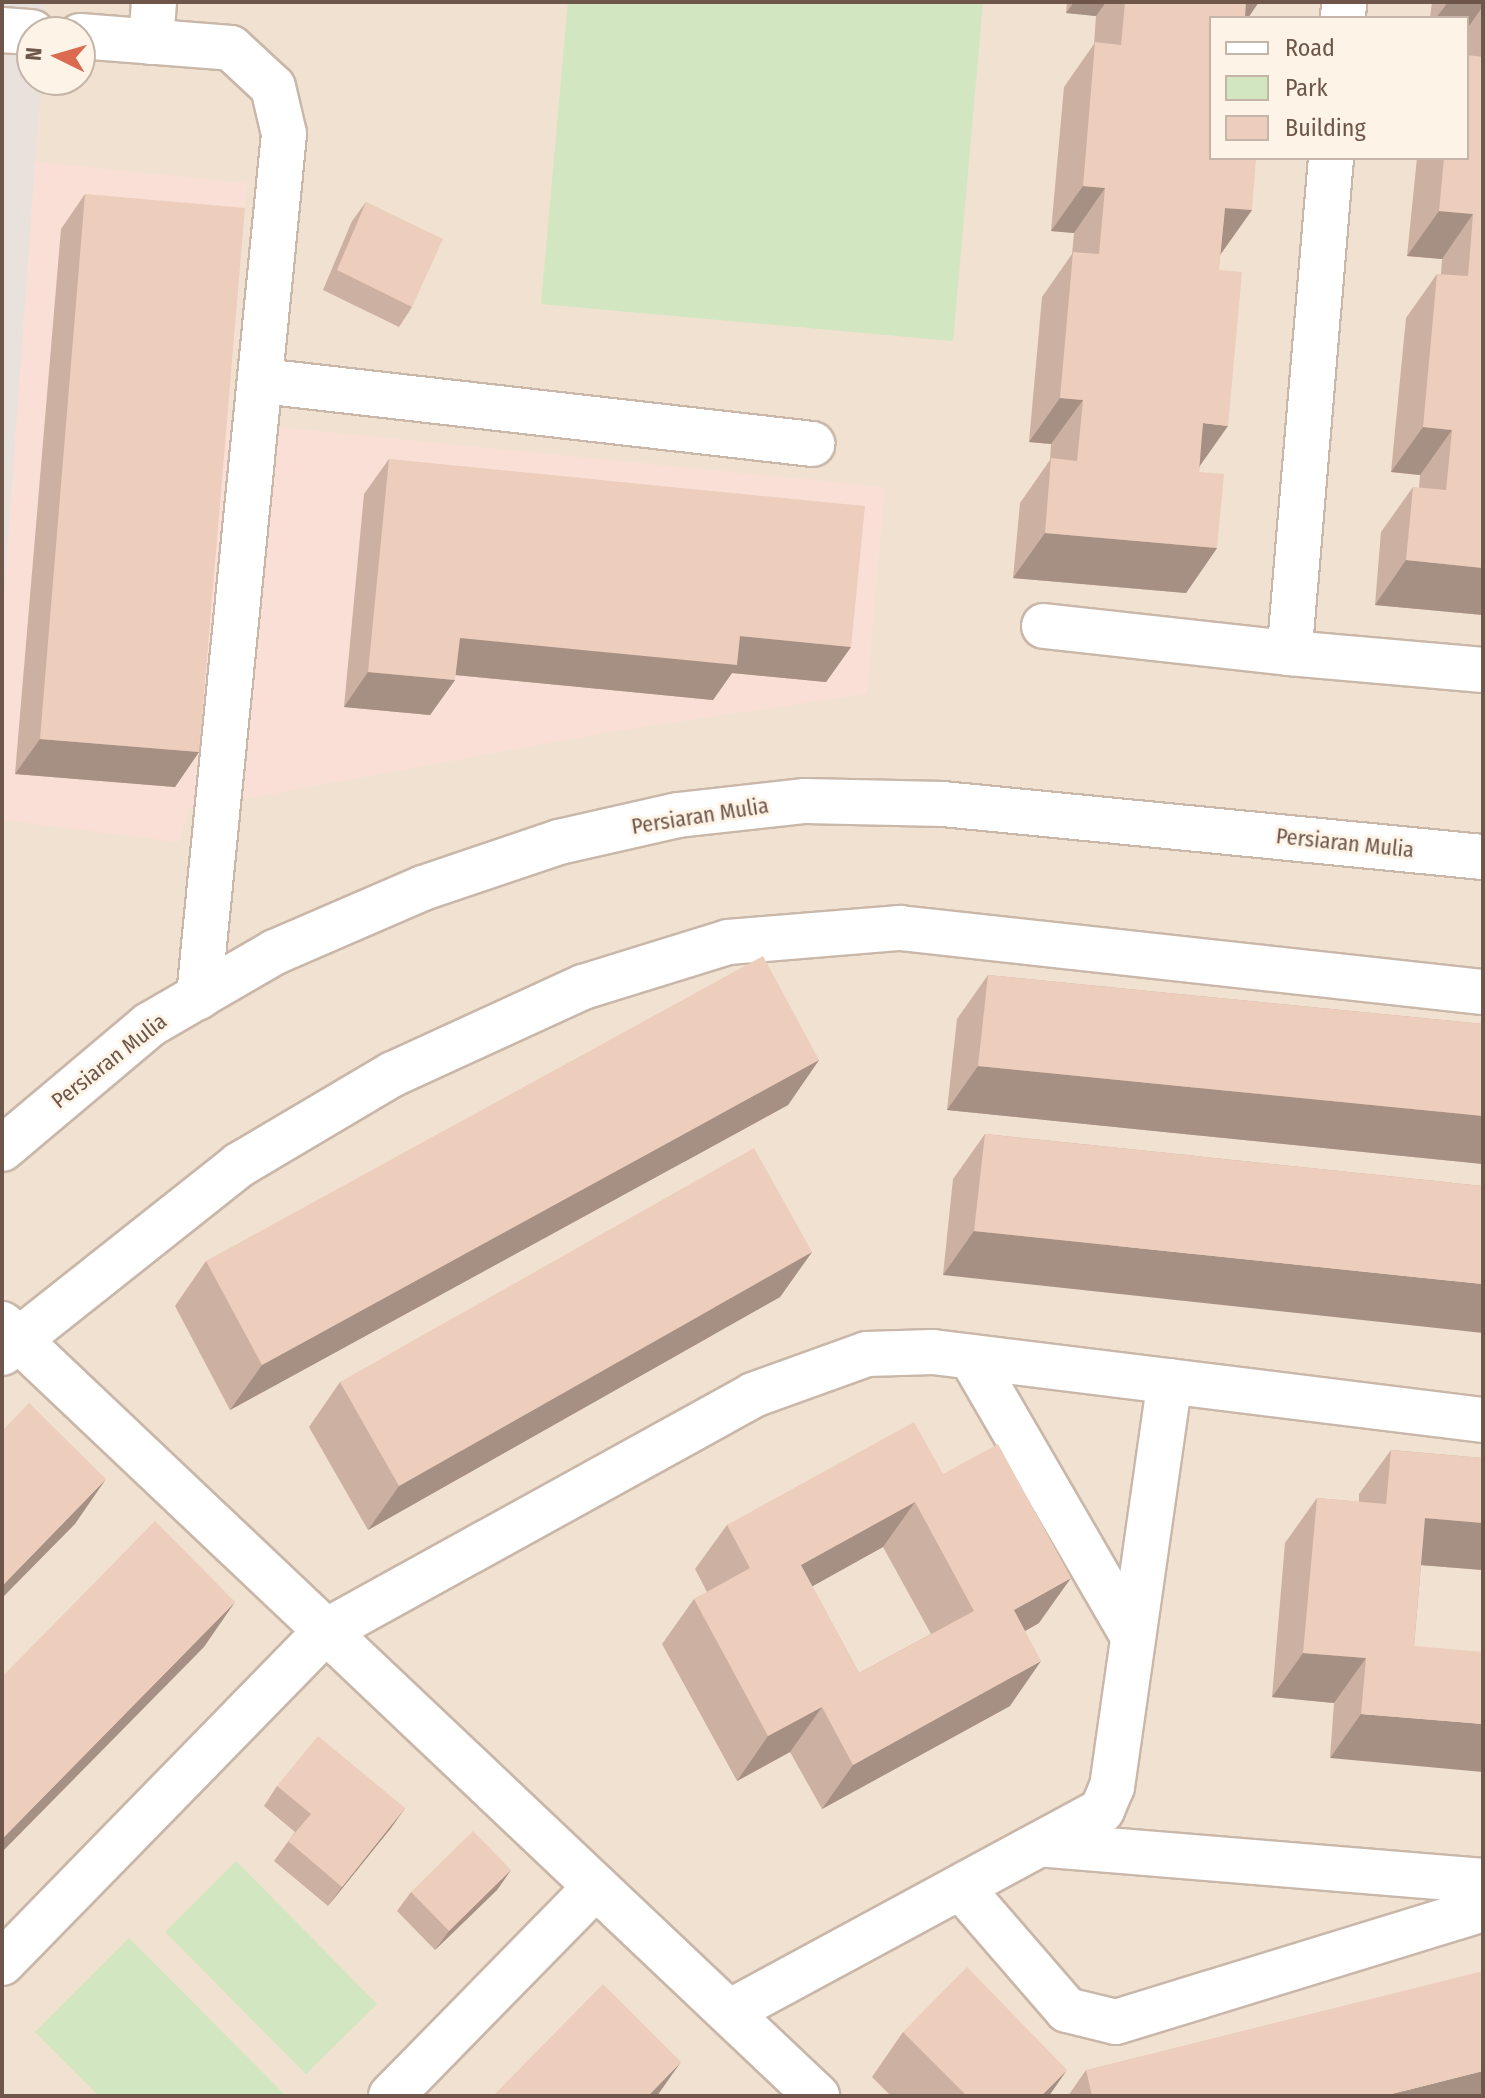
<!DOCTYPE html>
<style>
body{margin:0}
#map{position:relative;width:1485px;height:2098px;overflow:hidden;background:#faefe1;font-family:"Fira Sans Condensed",sans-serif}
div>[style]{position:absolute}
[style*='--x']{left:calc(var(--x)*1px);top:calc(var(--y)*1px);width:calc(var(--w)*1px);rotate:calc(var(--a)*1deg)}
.residential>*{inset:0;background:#f1e1d0}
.commercial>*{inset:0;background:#f9dfd6}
.industrial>*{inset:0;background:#e9e2dc}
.green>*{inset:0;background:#d1e6c1}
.roads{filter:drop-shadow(2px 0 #c9b7a9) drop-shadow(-2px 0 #c9b7a9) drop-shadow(0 2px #c9b7a9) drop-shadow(0 -2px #c9b7a9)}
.minor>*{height:44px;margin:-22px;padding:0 22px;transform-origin:22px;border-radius:22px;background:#fff}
.wall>*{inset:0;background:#ccb0a1}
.shaded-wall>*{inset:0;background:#a69083}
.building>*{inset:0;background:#edcdbb}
span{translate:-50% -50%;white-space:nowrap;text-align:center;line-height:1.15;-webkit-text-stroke:6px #fdf4e7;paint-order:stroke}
.street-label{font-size:22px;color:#6f564a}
.frame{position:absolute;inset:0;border:4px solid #6f564a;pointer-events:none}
.legend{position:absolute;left:1209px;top:16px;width:260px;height:144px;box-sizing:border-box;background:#fdf4e7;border:2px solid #c4b5a8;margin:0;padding:10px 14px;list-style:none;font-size:24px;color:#6f564a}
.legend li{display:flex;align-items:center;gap:16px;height:40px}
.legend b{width:40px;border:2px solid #c4b5a8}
.north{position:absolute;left:16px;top:16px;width:80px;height:80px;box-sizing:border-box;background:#fdf4e7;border:2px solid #c4b5a8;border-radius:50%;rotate:275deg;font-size:22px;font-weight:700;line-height:32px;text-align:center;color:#6f564a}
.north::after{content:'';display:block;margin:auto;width:28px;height:36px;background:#da6a50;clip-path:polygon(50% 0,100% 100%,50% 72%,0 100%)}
</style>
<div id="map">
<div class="residential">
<div style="clip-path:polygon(evenodd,2px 2px,1483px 2px,1483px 2096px,2px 2096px,2px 2px,1211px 18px,1467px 18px,1467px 158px,1211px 158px,1211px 18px,2px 2px,32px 32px,80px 32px,80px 80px,32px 80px,32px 32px)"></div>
</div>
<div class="commercial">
<div style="clip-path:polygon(19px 160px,247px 183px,228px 422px,885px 487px,867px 694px,616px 731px,189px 809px,179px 842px,2px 820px,2px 356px)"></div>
</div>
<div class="industrial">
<div style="clip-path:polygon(2px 2px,46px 2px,44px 32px,32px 32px,32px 80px,41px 80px,2px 624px)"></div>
</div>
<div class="green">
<div style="clip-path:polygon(568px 2px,983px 2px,953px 341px,541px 304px)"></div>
<div style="clip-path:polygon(236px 1861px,377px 2004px,306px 2074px,165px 1932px)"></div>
<div style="clip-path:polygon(129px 1938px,286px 2096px,99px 2096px,35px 2032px)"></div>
</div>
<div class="roads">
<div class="minor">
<div style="--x:1343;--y:18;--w:16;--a:-86"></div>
<div style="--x:2;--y:30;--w:30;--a:4"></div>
<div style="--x:80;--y:36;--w:151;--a:4.5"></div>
<div style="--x:231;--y:48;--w:57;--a:42.9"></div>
<div style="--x:273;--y:87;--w:48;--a:76.8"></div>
<div style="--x:284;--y:134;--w:867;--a:95.63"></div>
<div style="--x:151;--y:42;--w:40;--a:-85.7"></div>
<div style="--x:1331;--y:158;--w:497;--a:94.8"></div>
<div style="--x:1289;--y:653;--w:195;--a:5"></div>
<div style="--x:262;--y:381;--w:554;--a:6.53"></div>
<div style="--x:1044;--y:626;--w:246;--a:6.3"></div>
<div style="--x:2;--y:1149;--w:192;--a:-40.1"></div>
<div style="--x:149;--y:1025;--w:146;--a:-30.1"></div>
<div style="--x:275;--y:952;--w:161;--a:-23.4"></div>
<div style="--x:423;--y:888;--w:144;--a:-18.7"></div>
<div style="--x:559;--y:842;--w:122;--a:-12.8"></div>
<div style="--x:678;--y:815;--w:128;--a:-6.3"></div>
<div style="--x:805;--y:801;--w:138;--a:1.2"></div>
<div style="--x:943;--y:804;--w:543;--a:5.61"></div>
<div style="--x:2;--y:1324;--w:1123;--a:43.45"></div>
<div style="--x:2;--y:1353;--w:303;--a:-38.4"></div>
<div style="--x:239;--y:1165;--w:179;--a:-30.6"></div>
<div style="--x:393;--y:1074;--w:209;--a:-24.6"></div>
<div style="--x:583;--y:987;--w:152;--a:-17.2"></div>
<div style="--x:728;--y:942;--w:173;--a:-4.7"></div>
<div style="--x:900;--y:928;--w:587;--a:6.26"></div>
<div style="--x:971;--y:1357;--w:323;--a:59.9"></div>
<div style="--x:1047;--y:1845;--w:437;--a:4.7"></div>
<div style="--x:963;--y:1890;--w:159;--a:49.1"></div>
<div style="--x:1067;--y:2010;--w:50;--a:13.8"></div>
<div style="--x:1116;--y:2022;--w:384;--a:-17.1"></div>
<div style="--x:2;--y:1963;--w:464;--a:-45.7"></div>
<div style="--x:326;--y:1631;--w:488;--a:-28.9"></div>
<div style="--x:753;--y:1395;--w:121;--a:-19.8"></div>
<div style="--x:867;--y:1354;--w:66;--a:-1.7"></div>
<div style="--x:933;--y:1352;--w:554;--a:7.05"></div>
<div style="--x:729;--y:2012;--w:424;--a:-28.4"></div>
<div style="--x:1102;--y:1810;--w:25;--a:-67"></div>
<div style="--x:1112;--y:1787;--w:410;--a:-81.9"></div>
<div style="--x:391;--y:2096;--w:293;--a:-45.6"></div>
</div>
</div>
<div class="wall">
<div style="clip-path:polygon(1067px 2px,1259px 2px,1211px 18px,1252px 210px,1220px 255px,1199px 472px,1217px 548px,1186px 593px,1013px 578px,1020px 503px,1050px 460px,1051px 444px,1029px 442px,1042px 297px,1072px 254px,1074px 233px,1051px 231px,1064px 87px,1094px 44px,1096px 16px,1066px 13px)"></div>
<div style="clip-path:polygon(1432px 2px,1483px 2px,1483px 615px,1375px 605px,1381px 532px,1413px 487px,1419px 488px,1420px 475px,1391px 472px,1406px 318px,1437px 274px,1441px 274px,1442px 259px,1407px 256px,1417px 158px,1467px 158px,1467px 18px,1430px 18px)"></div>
<div style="clip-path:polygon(85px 194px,199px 752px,175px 787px,15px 774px,61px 229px)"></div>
<div style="clip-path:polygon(366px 202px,412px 307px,399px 327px,323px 290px,352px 221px)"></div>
<div style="clip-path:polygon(389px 459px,851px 647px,826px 682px,732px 673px,713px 700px,455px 675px,455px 680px,430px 715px,344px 707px,364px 494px)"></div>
<div style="clip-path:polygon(988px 975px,1483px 1024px,1483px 1164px,947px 1110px,957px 1019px)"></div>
<div style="clip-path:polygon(819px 1060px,788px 1105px,230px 1410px,175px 1306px,206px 1261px)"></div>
<div style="clip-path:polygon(985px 1134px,1483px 1186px,943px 1275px,953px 1179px)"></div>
<div style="clip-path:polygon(812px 1252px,780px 1297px,368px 1530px,309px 1427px,340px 1382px)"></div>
<div style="clip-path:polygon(1391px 1450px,1483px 1458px,1483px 1570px,1421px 1565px,1414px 1646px,1330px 1758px,1334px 1703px,1272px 1697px,1285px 1543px,1317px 1498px,1359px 1502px,1359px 1494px)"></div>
<div style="clip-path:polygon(evenodd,943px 1474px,1039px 1623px,1025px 1631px,1010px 1706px,822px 1809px,790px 1752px,737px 1781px,662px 1644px,694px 1599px,707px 1592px,695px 1569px,727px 1525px,943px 1474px,883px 1547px,931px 1634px,859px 1673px,812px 1586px,883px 1547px)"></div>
<div style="clip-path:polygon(277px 1786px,405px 1808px,391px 1828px,328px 1906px,274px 1861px,295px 1832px,264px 1806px)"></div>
<div style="clip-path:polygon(511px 1870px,497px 1890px,435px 1950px,397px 1911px,411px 1892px)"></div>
<div style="clip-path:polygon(903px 2032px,1049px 2096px,891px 2096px,872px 2077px)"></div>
<div style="clip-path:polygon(1086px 2070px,1483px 2096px,1068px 2096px)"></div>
</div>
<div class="shaded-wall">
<div style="clip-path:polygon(1074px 2px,1106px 2px,1096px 16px,1066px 13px)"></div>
<div style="clip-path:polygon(1232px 2px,1259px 2px,1248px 18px,1221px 18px)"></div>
<div style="clip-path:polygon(1448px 2px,1483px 2px,1483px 6px,1467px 29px,1467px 18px,1436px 18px)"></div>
<div style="clip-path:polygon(1083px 186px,1105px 188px,1074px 233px,1051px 231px)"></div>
<div style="clip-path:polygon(1225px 208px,1252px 210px,1220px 255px)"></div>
<div style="clip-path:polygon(1439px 211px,1473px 214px,1442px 259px,1407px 256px)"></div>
<div style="clip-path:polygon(1060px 398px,1083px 400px,1051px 444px,1029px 442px)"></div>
<div style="clip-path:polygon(1203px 423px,1228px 426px,1197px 470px)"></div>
<div style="clip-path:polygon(1423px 427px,1452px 430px,1420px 475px,1391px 472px)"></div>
<div style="clip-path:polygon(1045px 533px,1217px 548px,1186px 593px,1013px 578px)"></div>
<div style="clip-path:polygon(1406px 560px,1483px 568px,1483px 615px,1375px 605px)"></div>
<div style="clip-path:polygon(740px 636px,851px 647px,826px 682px,732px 673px,713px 700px,435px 673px,460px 638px)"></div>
<div style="clip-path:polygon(368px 672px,455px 680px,430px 715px,344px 707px)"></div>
<div style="clip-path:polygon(40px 739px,199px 752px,175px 787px,15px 774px)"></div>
<div style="clip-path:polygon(819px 1060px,788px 1105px,230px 1410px,262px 1365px)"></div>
<div style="clip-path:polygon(978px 1066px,1483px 1116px,1483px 1164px,947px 1110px)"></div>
<div style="clip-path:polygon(974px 1231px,1483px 1284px,1483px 1333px,943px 1275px)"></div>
<div style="clip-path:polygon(812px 1252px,780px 1297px,368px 1530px,399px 1486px)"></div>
<div style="clip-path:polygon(106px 1479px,75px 1524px,2px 1598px,2px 1586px)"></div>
<div style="clip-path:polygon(915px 1502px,883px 1547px,770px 1610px,801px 1565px)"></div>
<div style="clip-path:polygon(1425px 1518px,1483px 1523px,1483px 1570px,1394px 1563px)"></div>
<div style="clip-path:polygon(1071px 1578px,1039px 1623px,983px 1655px,1014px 1610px)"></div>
<div style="clip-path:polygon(235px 1602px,204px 1647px,2px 1852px,2px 1839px)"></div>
<div style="clip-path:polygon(1303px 1653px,1366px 1658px,1334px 1703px,1272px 1697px)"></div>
<div style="clip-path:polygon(1041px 1661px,1010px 1706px,822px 1809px,853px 1765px)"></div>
<div style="clip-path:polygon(822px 1707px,790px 1752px,737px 1781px,768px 1736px)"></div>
<div style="clip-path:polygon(1361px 1714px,1483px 1724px,1483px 1772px,1330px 1758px)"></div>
<div style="clip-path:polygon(405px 1808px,391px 1828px,328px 1906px,342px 1887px)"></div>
<div style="clip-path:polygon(511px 1870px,497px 1890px,435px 1950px,449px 1931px)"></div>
<div style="clip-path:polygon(681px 2062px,657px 2096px,648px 2096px)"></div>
<div style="clip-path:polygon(1067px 2070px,1049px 2096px,1041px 2096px)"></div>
<div style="clip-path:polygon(1483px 2071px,1483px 2096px,1384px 2096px)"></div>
</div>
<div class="building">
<div style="clip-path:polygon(1125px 2px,1246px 2px,1245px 18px,1211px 18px,1211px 158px,1256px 158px,1252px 210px,1225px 208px,1219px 270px,1242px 272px,1228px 426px,1203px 423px,1199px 472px,1224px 474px,1217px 548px,1045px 533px,1051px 458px,1077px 461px,1083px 400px,1060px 398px,1073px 252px,1099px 254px,1105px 188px,1083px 186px,1095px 42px,1121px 45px)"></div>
<div style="clip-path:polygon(1467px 55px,1483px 57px,1483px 568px,1406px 560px,1413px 487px,1446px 490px,1452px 430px,1423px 427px,1437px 274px,1468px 276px,1473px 214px,1439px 211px,1444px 158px,1467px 158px)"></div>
<div style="clip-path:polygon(85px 194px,245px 208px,199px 752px,40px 739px)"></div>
<div style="clip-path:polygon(366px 202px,443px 239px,412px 307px,337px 270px)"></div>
<div style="clip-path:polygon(389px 459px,865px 506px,851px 647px,740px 636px,737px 665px,460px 638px,455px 680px,368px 672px)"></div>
<div style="clip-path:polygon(763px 956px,819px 1060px,262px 1365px,206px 1261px)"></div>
<div style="clip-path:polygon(988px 975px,1483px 1024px,1483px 1116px,978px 1066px)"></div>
<div style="clip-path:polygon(985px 1134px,1483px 1186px,1483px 1284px,974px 1231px)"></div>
<div style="clip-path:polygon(754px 1148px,812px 1252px,399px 1486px,340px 1382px)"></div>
<div style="clip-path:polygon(29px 1403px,106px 1479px,2px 1586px,2px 1431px)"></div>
<div style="clip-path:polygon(evenodd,914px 1422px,943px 1474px,998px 1444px,1071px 1578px,1014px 1610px,1041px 1661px,853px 1765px,822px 1707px,768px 1736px,694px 1599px,750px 1568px,727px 1525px,914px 1422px,915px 1502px,974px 1611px,859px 1673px,801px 1565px,915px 1502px)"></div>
<div style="clip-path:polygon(1391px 1450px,1483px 1458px,1483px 1523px,1425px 1518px,1414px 1646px,1483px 1652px,1483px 1724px,1361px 1714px,1366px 1658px,1303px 1653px,1317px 1498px,1386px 1504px)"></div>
<div style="clip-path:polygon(155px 1521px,235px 1602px,2px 1839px,2px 1677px)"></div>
<div style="clip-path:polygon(318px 1736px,405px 1808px,342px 1887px,288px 1841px,311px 1814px,277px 1786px)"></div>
<div style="clip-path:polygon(473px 1831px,511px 1870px,449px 1931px,411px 1892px)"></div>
<div style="clip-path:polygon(967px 1967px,1067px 2070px,1041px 2096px,967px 2096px,903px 2032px)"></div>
<div style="clip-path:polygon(1483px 1971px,1483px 2071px,1384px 2096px,1092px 2096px,1086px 2070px)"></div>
<div style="clip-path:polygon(603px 1984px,681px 2062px,648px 2096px,493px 2096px)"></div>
</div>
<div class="street-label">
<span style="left:700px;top:816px;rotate:-9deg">Persiaran Mulia</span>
<span style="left:1345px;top:843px;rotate:6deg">Persiaran Mulia</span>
<span style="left:109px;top:1061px;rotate:-38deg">Persiaran Mulia</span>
</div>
<div class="frame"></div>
<ul class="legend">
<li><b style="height:10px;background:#fff"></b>Road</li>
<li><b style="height:22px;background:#d1e6c1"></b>Park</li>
<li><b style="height:22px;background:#edcdbb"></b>Building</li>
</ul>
<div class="north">N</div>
</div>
